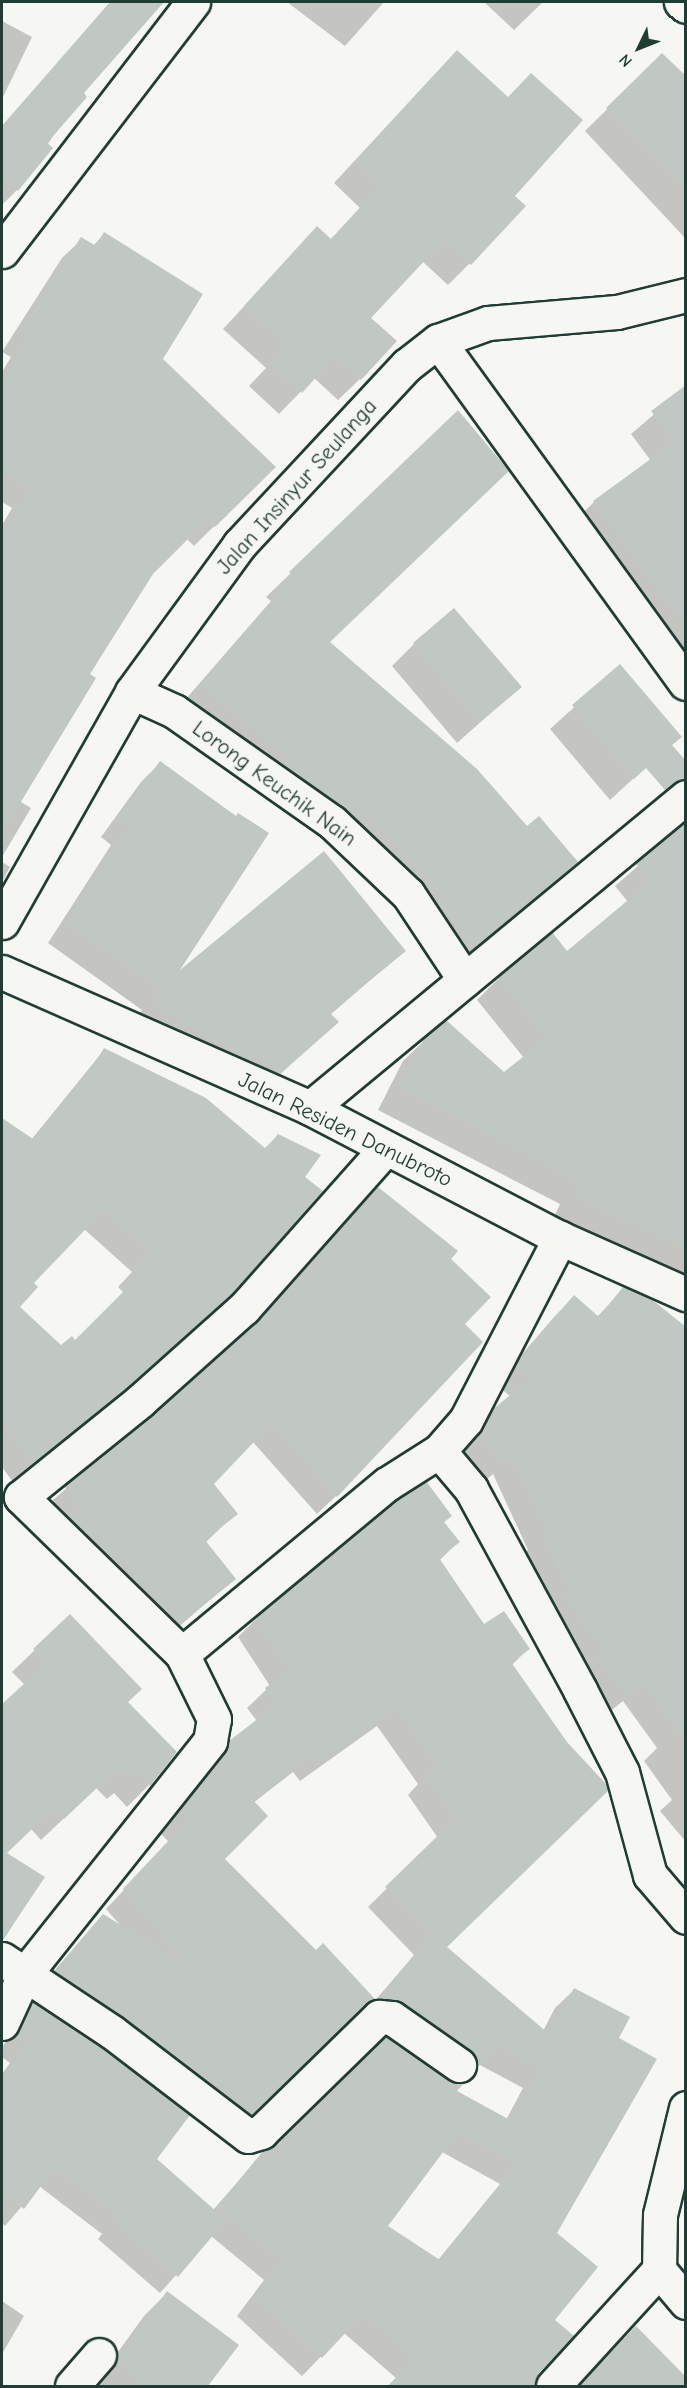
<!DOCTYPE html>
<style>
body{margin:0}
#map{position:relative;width:687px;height:2388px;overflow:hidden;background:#f6f6f2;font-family:"Comic Neue",sans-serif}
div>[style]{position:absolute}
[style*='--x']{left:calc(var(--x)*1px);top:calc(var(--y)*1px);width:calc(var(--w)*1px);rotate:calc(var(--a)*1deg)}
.shadow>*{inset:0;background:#0003}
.building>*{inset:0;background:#c1c8c3}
.roads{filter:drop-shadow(2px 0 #1f3d34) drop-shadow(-2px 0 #1f3d34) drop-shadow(0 2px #1f3d34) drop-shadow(0 -2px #1f3d34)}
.street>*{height:33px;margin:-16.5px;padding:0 16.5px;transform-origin:16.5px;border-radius:16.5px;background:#f6f6f2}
.secondary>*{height:33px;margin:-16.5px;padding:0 16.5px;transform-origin:16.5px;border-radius:16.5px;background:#f6f6f2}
span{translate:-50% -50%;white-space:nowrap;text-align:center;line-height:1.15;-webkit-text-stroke:5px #f6f6f2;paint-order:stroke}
.street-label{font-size:22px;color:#1f3d34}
.frame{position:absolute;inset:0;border:3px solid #1f3d34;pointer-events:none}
.north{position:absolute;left:609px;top:18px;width:60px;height:60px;-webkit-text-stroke:4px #f6f6f2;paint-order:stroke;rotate:227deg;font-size:16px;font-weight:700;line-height:24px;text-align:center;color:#1f3d34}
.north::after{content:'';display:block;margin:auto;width:21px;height:27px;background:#1f3d34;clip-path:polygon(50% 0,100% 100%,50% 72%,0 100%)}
</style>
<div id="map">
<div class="shadow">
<div style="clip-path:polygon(110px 2px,162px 2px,82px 93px,17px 190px,2px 205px,2px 126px)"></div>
<div style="clip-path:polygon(287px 2px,384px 2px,345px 46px)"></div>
<div style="clip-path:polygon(484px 2px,543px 2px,514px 30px)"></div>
<div style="clip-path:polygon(2px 21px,32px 37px,2px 99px)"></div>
<div style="clip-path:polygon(662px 55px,686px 79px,686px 239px,585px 131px)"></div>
<div style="clip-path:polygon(435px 74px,513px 196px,470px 263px,448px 285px,422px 261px,369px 318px,360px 379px,338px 400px,314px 378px,279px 414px,249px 386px,266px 368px,223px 329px,317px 228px,330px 240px,360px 208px,334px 183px)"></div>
<div style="clip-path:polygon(104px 234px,161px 359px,274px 467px,194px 546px,187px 539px,151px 574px,87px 675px,19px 801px,31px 808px,2px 857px,2px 525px,12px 508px,2px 502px,2px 372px,11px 357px,2px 352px,62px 258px,82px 239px,93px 246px)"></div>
<div style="clip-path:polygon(686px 387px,686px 686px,572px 524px,594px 502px,651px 461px,631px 434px)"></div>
<div style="clip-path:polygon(458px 412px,328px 643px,527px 828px,576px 862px,450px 971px,418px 921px,333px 844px,274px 800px,178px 708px,271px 601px,266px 597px)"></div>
<div style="clip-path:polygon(414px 644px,520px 687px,457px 743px,392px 666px)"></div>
<div style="clip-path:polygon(620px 666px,659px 755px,610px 800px,550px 729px)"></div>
<div style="clip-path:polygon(160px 763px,175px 975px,404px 951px,330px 1015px,336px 1022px,260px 1093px,134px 1022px,142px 1010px,48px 943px,111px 845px,101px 837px,141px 782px)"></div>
<div style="clip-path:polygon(686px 824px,686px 1282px,554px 1217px,560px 1204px,378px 1110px,403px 1061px,426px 1039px,504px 1074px,524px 1058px,477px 1000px,499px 978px,567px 953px,628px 902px,615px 886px)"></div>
<div style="clip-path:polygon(2px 862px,10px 867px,2px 882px)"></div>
<div style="clip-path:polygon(evenodd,104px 1050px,264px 1149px,278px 1135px,209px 1314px,107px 1405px,13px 1482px,2px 1467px,2px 1120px,31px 1140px,104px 1050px,84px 1229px,132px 1272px,118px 1287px,124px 1293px,75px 1342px,61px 1347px,18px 1307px,31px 1283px,84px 1229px)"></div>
<div style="clip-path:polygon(378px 1189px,449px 1260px,463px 1324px,336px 1496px,317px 1514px,253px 1442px,212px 1484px,236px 1513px,205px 1543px,234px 1579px,160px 1643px,46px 1506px,247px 1332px)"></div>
<div style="clip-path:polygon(624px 1288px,686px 1329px,686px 1842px,660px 1811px,672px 1800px,644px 1761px,657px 1748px,623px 1701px,607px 1714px,522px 1556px,528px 1550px,493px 1474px,484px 1482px,461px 1454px,473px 1431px,511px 1397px,497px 1385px,499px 1381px,555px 1316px,574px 1297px,597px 1317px)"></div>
<div style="clip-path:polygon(evenodd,450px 1516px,443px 1523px,458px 1542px,439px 1561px,484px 1626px,528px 1649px,511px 1666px,445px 1947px,543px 2031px,555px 2008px,574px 1990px,617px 2039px,505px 2381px,500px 2386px,388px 2386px,396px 2378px,344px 2333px,302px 2376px,237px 2316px,264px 2280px,211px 2236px,160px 2293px,98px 2239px,102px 2234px,39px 2186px,5px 2226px,2px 2223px,2px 2074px,10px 2063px,2px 2057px,2px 2048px,16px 2022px,34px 2004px,155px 2159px,213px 2210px,264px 2152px,448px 2082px,458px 2083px,451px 2068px,361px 2017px,414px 1955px,368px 1907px,438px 1838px,408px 1795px,418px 1784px,377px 1726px,300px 1781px,293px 1772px,253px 1803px,223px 1859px,316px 1952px,373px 1999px,232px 2133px,37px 1991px,104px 1916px,120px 1925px,106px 1909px,169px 1842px,159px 1832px,206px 1773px,211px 1761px,257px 1721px,247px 1708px,270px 1686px,238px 1637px,257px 1618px,450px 1516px,478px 2064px,523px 2088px,506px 2120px,454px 2091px,478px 2064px,450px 1516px,442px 2152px,500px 2184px,438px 2260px,386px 2227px,442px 2152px)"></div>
<div style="clip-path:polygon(70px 1616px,126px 1702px,149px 1785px,127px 1807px,114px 1793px,107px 1799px,96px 1788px,41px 1840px,31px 1829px,5px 1854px,43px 1877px,2px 1942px,2px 1706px,25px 1685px,12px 1672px)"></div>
<div style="clip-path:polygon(167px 2293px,237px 2345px,206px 2386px,94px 2385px,144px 2316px)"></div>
<div style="clip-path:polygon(2px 2301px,24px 2316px,2px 2354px)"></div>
<div style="clip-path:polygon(613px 2351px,686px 2379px,686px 2386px,579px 2386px)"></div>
</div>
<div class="building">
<div style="clip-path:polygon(111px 2px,164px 2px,84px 93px,87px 97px,47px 143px,53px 148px,18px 191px,2px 177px,2px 126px)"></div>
<div style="clip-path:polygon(457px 50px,508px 97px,531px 73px,583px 120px,515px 196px,526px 206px,471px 265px,444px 240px,371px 318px,397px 341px,361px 380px,335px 356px,302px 393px,270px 364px,287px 345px,244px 306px,317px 226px,331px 239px,381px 185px,355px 161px)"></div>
<div style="clip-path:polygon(662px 53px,686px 76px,686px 190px,606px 108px)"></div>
<div style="clip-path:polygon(104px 232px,203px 294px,163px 359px,276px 467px,215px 527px,207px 520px,153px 574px,90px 674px,96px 678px,2px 833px,2px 535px,31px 488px,2px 472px,2px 383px,29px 336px,21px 331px,81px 237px,96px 246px)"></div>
<div style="clip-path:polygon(686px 385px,686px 628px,593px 501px,674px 442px,651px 411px)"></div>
<div style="clip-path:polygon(458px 410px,509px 471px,330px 642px,477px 769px,527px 826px,539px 816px,578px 862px,475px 948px,436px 901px,442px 897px,367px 812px,359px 821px,299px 776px,282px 761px,286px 757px,201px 683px,294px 576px,289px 572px)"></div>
<div style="clip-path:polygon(454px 608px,522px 687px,480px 722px,413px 643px)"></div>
<div style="clip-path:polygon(620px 664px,682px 737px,672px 745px,686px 761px,686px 779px,665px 790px,646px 768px,634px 779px,572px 705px)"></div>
<div style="clip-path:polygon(160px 761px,236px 816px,238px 813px,269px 833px,180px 970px,324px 851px,406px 951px,330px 1013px,339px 1022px,280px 1074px,259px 1053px,250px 1061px,223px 1049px,153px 1002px,161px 989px,66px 923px,130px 825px,119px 817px)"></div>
<div style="clip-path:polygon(686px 822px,686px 1249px,574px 1195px,581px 1182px,399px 1088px,425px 1037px,446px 1020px,504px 1072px,547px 1038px,498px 977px,552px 932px,567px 951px,651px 881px,636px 864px)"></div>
<div style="clip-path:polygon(evenodd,104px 1048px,206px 1098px,266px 1149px,278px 1134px,321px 1155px,305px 1177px,323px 1191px,231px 1295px,129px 1386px,33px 1463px,2px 1422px,2px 1118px,33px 1139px,89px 1073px,104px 1048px,104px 1210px,150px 1251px,136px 1266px,143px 1272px,75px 1340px,72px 1336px,61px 1345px,20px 1307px,38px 1287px,34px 1283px,104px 1210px)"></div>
<div style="clip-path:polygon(378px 1187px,458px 1251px,451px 1259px,491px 1297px,465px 1324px,483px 1342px,337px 1497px,272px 1423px,214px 1484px,238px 1514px,205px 1540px,236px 1579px,179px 1625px,114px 1550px,108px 1555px,68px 1516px,81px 1506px,64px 1486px,153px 1414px,257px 1322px)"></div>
<div style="clip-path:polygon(623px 1287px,650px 1298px,686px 1327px,686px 1742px,643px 1683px,627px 1696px,596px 1658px,605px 1650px,562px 1595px,569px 1589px,541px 1536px,547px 1532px,512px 1457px,504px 1464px,479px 1434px,492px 1410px,531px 1378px,515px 1365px,518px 1360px,574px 1295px,599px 1317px)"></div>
<div style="clip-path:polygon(evenodd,426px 1481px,452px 1516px,444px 1522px,460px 1542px,439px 1558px,484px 1624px,504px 1611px,530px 1649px,511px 1662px,567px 1742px,606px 1784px,608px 1791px,447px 1947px,549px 2034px,574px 1988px,630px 2017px,619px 2038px,657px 2059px,557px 2233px,598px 2267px,555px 2320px,574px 2336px,539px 2373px,535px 2386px,388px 2386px,414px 2358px,363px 2314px,322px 2358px,255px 2297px,282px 2261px,217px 2207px,263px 2151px,274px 2145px,386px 2037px,448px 2080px,464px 2083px,457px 2091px,512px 2121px,541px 2069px,496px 2045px,478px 2067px,470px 2050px,403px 2003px,378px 1999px,432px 1935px,385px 1887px,456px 1818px,425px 1775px,438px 1767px,396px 1708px,319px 1763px,313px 1754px,253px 1800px,268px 1816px,225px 1859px,316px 1950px,323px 1943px,375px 1999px,366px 2004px,252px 2115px,215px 2081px,212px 2085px,123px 2017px,54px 1971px,103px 1914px,193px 1970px,123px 1889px,186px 1822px,177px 1813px,225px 1753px,229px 1741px,277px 1704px,265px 1688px,290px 1670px,256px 1617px,398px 1499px,426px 1481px,458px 2132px,517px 2164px,440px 2260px,388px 2226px,458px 2132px)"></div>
<div style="clip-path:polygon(70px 1614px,142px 1689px,128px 1702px,177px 1752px,150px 1786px,137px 1772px,130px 1778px,119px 1767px,64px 1819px,54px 1808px,7px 1853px,45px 1877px,2px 1941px,2px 1704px,47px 1663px,33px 1649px)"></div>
<div style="clip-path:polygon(34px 2002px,101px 2047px,190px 2115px,157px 2159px,226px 2220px,178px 2277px,114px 2221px,119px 2216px,55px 2167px,24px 2209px,2px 2192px,2px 2079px,26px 2044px,14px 2037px)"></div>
<div style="clip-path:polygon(167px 2291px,239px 2345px,208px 2386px,148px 2386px,116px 2362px)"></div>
<div style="clip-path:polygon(636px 2326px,686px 2377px,686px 2386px,578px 2386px)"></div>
</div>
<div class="roads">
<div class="street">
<div style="--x:681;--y:2;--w:6;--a:39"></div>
<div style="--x:2;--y:251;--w:314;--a:-52.5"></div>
<div style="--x:438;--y:341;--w:422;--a:54.1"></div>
<div style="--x:132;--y:692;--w:46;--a:24.3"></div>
<div style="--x:174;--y:711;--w:193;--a:35.1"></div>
<div style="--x:332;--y:822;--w:105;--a:43.5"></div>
<div style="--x:408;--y:894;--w:103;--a:56.5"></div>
<div style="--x:2;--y:922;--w:264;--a:-60.5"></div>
<div style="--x:132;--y:692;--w:182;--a:-53.9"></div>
<div style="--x:239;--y:545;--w:246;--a:-47"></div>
<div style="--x:407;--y:365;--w:39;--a:-38"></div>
<div style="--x:438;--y:341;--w:53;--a:-19.8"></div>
<div style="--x:488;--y:323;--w:129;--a:-4.9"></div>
<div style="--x:617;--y:312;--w:71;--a:-13.8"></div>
<div style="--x:310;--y:1108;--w:488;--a:-39.6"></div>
<div style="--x:439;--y:1451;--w:50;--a:49.9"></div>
<div style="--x:471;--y:1489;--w:229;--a:61.5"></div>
<div style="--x:580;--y:1690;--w:92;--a:62.9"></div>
<div style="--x:622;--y:1772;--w:107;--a:74.8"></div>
<div style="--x:650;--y:1875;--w:55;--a:49.4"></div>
<div style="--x:182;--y:1654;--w:225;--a:-135.7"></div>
<div style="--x:21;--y:1497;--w:154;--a:-38.9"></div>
<div style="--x:141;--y:1400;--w:138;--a:-41.8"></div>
<div style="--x:244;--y:1308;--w:213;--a:-48.4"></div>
<div style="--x:2;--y:1959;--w:132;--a:33.6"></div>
<div style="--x:112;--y:2032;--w:171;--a:37.4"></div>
<div style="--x:248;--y:2136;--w:14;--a:-17"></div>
<div style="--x:261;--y:2132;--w:165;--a:-44.3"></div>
<div style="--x:379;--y:2017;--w:13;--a:4"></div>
<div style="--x:392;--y:2018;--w:82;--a:35"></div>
<div style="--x:2;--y:2023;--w:53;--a:-65.4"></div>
<div style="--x:24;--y:1975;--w:299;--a:-51.5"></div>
<div style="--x:210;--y:1741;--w:22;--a:-80"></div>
<div style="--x:214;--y:1719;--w:72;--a:-116.2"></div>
<div style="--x:182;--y:1654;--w:266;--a:-39.7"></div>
<div style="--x:387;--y:1484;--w:62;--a:-32.4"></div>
<div style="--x:439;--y:1451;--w:41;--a:-48.9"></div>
<div style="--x:466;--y:1420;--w:205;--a:-62.7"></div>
<div style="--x:686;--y:2108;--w:110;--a:103.7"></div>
<div style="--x:660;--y:2215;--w:55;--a:91"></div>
<div style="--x:659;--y:2270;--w:42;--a:49.8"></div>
<div style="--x:72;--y:2386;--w:41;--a:-48.9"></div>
<div style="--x:553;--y:2386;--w:157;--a:-47.6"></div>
</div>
<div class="secondary">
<div style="--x:2;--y:972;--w:337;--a:23.8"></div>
<div style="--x:310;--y:1108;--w:282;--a:27.5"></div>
<div style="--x:560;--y:1238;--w:138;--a:24"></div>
</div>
</div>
<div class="street-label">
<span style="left:297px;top:487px;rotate:-48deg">Jalan Insinyur Seulanga</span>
<span style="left:274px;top:784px;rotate:36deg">Lorong Keuchik Nain</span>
<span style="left:345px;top:1130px;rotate:26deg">Jalan Residen Danubroto</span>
</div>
<div class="frame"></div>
<div class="north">N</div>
</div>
